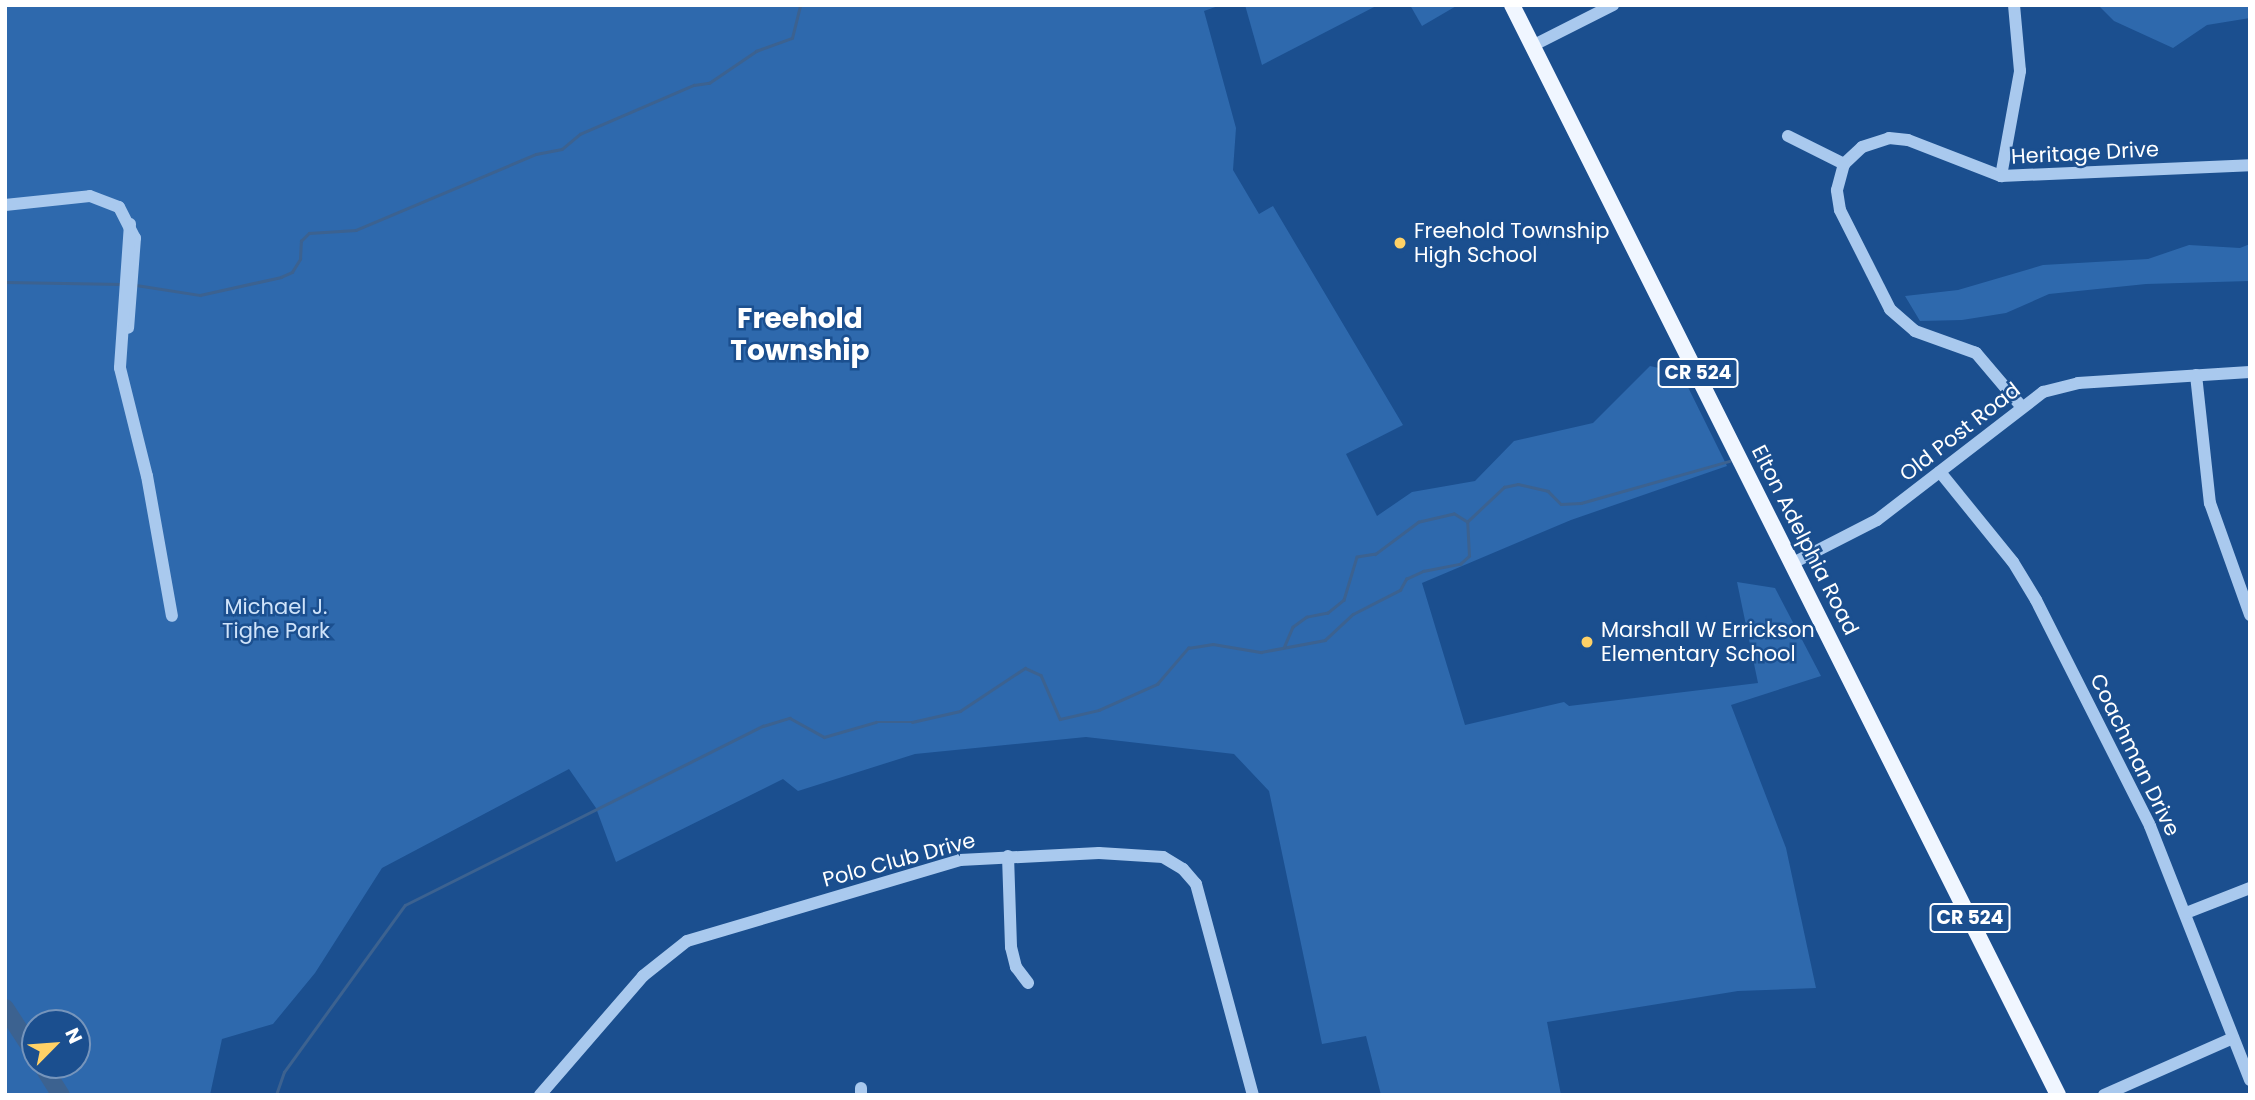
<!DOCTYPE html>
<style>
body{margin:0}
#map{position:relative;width:2255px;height:1100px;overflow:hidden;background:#1b4f8f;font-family:Poppins,sans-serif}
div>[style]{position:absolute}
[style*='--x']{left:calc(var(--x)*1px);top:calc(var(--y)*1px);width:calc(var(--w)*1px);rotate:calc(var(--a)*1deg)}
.green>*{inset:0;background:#2e69ad}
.stream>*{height:2.5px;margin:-1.25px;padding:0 1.25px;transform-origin:1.25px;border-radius:1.25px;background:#3c6290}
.river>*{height:18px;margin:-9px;padding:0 9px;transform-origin:9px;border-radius:9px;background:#3c6290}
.minor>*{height:12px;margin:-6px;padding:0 6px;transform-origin:6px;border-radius:6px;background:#a9c9ee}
.major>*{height:16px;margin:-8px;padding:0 8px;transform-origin:8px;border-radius:8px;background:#f0f6ff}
.dots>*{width:19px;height:19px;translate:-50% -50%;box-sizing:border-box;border:4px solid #1b4f8f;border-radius:50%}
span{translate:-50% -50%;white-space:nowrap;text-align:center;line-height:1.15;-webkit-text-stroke:5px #1b4f8f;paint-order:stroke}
.shield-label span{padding:2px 5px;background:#1b4f8f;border:2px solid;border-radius:5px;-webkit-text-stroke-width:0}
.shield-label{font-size:19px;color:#fff;font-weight:700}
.street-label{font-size:21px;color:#fff}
.poi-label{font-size:21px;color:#fff}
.left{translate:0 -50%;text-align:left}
.park-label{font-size:21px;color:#cfe3fa}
.district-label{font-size:28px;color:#fff;font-weight:700}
.frame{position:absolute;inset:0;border:7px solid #fff;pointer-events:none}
.north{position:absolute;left:21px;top:1009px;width:70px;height:70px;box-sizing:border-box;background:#1b4f8f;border:2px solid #7695bc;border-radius:50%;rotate:65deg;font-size:19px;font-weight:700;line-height:28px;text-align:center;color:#fff}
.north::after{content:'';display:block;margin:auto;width:24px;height:32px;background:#ffd166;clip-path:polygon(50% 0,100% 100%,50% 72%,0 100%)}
</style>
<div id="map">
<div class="green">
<div style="clip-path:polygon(evenodd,5px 5px,1221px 5px,1204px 11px,1236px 128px,1233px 170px,1259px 214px,1273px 206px,1403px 425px,1346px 454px,1377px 516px,1412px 492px,1475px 481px,1514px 441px,1593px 423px,1650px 366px,1681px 373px,1727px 466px,1571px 520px,1422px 583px,1465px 725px,1564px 702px,1569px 706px,1758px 683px,1737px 582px,1775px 588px,1821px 676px,1731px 705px,1786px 848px,1816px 988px,1738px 991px,1547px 1022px,1561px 1095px,1381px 1095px,1366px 1036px,1322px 1044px,1269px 791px,1234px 754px,1086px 737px,915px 754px,798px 791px,783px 779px,616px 862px,596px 808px,569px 769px,382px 868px,315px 973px,273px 1024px,222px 1039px,210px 1095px,5px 1095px,5px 5px,35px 1023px,77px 1023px,77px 1065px,35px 1065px,35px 1023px)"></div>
<div style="clip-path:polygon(1245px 5px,1378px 5px,1262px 65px)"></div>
<div style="clip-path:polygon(1410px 5px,1458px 5px,1422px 26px)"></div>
<div style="clip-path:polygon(2098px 5px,2250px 5px,2250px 18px,2207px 25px,2173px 48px,2114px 21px)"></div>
<div style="clip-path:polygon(2250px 244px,2250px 281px,2146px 284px,2049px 294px,2006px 313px,1962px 320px,1920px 321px,1905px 296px,1958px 290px,2043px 265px,2148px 259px,2189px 245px,2240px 248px)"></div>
</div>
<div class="stream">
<div style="--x:5;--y:282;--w:117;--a:1"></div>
<div style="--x:136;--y:285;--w:65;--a:8.9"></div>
<div style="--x:200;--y:295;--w:83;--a:-12.5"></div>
<div style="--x:281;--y:277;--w:12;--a:-24"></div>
<div style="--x:292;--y:272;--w:15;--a:-58"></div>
<div style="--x:300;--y:259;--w:18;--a:-87"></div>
<div style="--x:301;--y:241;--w:11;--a:-45"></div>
<div style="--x:309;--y:233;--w:47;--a:-3.7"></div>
<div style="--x:356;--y:230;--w:195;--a:-22.9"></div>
<div style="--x:536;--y:154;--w:26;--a:-11"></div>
<div style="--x:562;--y:149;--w:23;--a:-40"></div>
<div style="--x:580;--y:134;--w:124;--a:-23.3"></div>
<div style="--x:694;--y:85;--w:15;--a:-8"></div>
<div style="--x:709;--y:83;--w:57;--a:-34.2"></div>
<div style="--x:756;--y:51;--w:38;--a:-20"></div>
<div style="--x:792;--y:38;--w:34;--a:-76"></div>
<div style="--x:1467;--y:522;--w:51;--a:-43.4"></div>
<div style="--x:1504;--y:487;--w:14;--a:-12"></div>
<div style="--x:1518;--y:484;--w:31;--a:13"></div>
<div style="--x:1548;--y:491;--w:18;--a:45"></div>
<div style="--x:1561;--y:504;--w:20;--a:-3"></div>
<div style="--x:1581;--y:503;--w:154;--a:-15.8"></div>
<div style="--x:276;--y:1095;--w:24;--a:-71"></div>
<div style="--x:284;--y:1072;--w:206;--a:-54.1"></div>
<div style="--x:405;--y:905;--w:400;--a:-26.6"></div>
<div style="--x:763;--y:726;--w:28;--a:-17"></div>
<div style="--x:790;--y:718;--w:39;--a:29"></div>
<div style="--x:824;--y:737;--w:54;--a:-16.1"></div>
<div style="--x:876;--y:722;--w:36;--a:0"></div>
<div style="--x:912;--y:722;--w:49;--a:-12.9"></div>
<div style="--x:960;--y:711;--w:78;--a:-33.5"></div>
<div style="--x:1025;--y:668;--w:17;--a:24"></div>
<div style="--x:1041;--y:675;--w:48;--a:66.6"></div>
<div style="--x:1060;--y:719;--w:40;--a:-13"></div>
<div style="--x:1099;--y:710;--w:64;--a:-24.1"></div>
<div style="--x:1157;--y:684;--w:48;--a:-49.3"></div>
<div style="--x:1188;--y:648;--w:25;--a:-9"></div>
<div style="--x:1213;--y:644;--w:49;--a:9.5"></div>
<div style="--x:1261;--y:652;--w:65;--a:-10.6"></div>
<div style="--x:1325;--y:640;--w:38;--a:-43"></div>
<div style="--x:1353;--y:614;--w:53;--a:-27.1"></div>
<div style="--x:1400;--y:590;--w:13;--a:-61"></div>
<div style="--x:1406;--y:579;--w:19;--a:-25"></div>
<div style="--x:1423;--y:571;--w:38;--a:-11"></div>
<div style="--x:1460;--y:564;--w:12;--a:-42"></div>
<div style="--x:1469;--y:556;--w:34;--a:-93"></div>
<div style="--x:1467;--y:522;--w:15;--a:-148"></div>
<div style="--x:1454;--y:514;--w:36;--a:167"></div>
<div style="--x:1419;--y:522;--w:54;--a:143.3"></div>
<div style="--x:1376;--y:554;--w:19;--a:171"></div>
<div style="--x:1357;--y:557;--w:45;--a:106.8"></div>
<div style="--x:1344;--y:600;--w:21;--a:141"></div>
<div style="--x:1328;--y:613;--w:21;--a:169"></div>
<div style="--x:1307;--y:617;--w:17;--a:144"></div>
<div style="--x:1293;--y:627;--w:21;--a:113"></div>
</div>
<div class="river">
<div style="--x:5;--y:1008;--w:55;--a:56.9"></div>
<div style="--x:42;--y:1065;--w:36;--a:58"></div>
</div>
<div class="minor">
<div style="--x:1532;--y:46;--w:91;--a:-26.8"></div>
<div style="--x:1788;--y:136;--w:63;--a:26.6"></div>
<div style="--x:2001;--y:176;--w:107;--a:-79.7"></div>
<div style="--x:2020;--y:71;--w:66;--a:-95.2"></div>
<div style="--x:5;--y:205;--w:85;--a:-6"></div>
<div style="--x:90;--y:196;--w:31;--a:21"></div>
<div style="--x:119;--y:207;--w:35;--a:63"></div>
<div style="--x:135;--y:238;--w:90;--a:94.4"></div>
<div style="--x:130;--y:224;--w:144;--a:94"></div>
<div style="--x:120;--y:368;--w:111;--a:76"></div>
<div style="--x:147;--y:476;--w:142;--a:79.9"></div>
<div style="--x:2196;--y:375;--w:129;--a:83.8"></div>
<div style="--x:2210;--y:503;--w:119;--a:70.3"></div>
<div style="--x:2021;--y:406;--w:70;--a:-130.3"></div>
<div style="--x:1976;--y:353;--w:65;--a:-160.2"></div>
<div style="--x:1915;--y:331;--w:33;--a:-139"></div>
<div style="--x:1890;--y:309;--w:111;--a:-116.8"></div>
<div style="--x:1840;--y:210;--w:20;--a:-99"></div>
<div style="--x:1837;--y:190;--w:27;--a:-75"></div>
<div style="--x:1844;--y:164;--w:25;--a:-43"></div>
<div style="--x:1862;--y:147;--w:28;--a:-18"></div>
<div style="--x:1889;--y:138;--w:19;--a:6"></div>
<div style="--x:1908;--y:140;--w:100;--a:21.2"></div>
<div style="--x:2001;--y:176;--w:249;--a:-2.5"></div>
<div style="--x:1940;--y:472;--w:116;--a:51"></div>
<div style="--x:2013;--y:562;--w:44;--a:58.8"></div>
<div style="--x:2036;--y:600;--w:253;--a:63.2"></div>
<div style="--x:2150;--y:826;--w:273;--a:68.5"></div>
<div style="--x:1793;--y:563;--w:94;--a:-27.1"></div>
<div style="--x:1877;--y:520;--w:210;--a:-37.6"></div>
<div style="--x:2043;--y:392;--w:36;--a:-14"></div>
<div style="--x:2078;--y:383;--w:172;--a:-3.7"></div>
<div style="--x:1008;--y:856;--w:91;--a:88.1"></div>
<div style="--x:1011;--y:947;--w:21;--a:76"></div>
<div style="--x:1016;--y:967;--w:20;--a:53"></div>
<div style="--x:2186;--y:913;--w:69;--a:-21.3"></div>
<div style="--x:861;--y:1088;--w:7;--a:90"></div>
<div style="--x:540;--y:1095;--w:157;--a:-49.1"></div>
<div style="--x:643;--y:976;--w:56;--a:-38.5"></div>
<div style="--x:687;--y:941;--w:285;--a:-16.5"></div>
<div style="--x:960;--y:860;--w:139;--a:-2.9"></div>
<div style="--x:1099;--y:853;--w:64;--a:3.6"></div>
<div style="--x:1163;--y:857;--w:23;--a:31"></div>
<div style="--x:1183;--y:869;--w:20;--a:49"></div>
<div style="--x:1196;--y:884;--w:219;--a:74.9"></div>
<div style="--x:2104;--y:1095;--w:141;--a:-23.8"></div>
</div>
<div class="major">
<div style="--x:1512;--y:5;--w:1219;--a:63.39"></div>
</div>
<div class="dots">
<div style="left:1400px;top:243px;background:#ffd166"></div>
<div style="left:1587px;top:642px;background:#ffd166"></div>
</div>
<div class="shield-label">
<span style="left:1698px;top:373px">CR 524</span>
<span style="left:1970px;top:918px">CR 524</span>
</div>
<div class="street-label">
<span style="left:2085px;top:153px;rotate:-3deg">Heritage Drive</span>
<span style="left:1960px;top:432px;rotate:-38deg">Old Post Road</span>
<span style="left:1805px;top:540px;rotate:63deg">Elton Adelphia Road</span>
<span style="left:2135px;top:755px;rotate:64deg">Coachman Drive</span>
<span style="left:899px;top:860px;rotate:-15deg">Polo Club Drive</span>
</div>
<div class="poi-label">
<span class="left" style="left:1414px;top:243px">Freehold Township<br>High School</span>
<span class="left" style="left:1601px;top:642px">Marshall W Errickson<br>Elementary School</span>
</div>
<div class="park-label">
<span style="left:276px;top:619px">Michael J.<br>Tighe Park</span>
</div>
<div class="district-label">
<span style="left:800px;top:335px">Freehold<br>Township</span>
</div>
<div class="frame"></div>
<div class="north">N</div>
</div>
